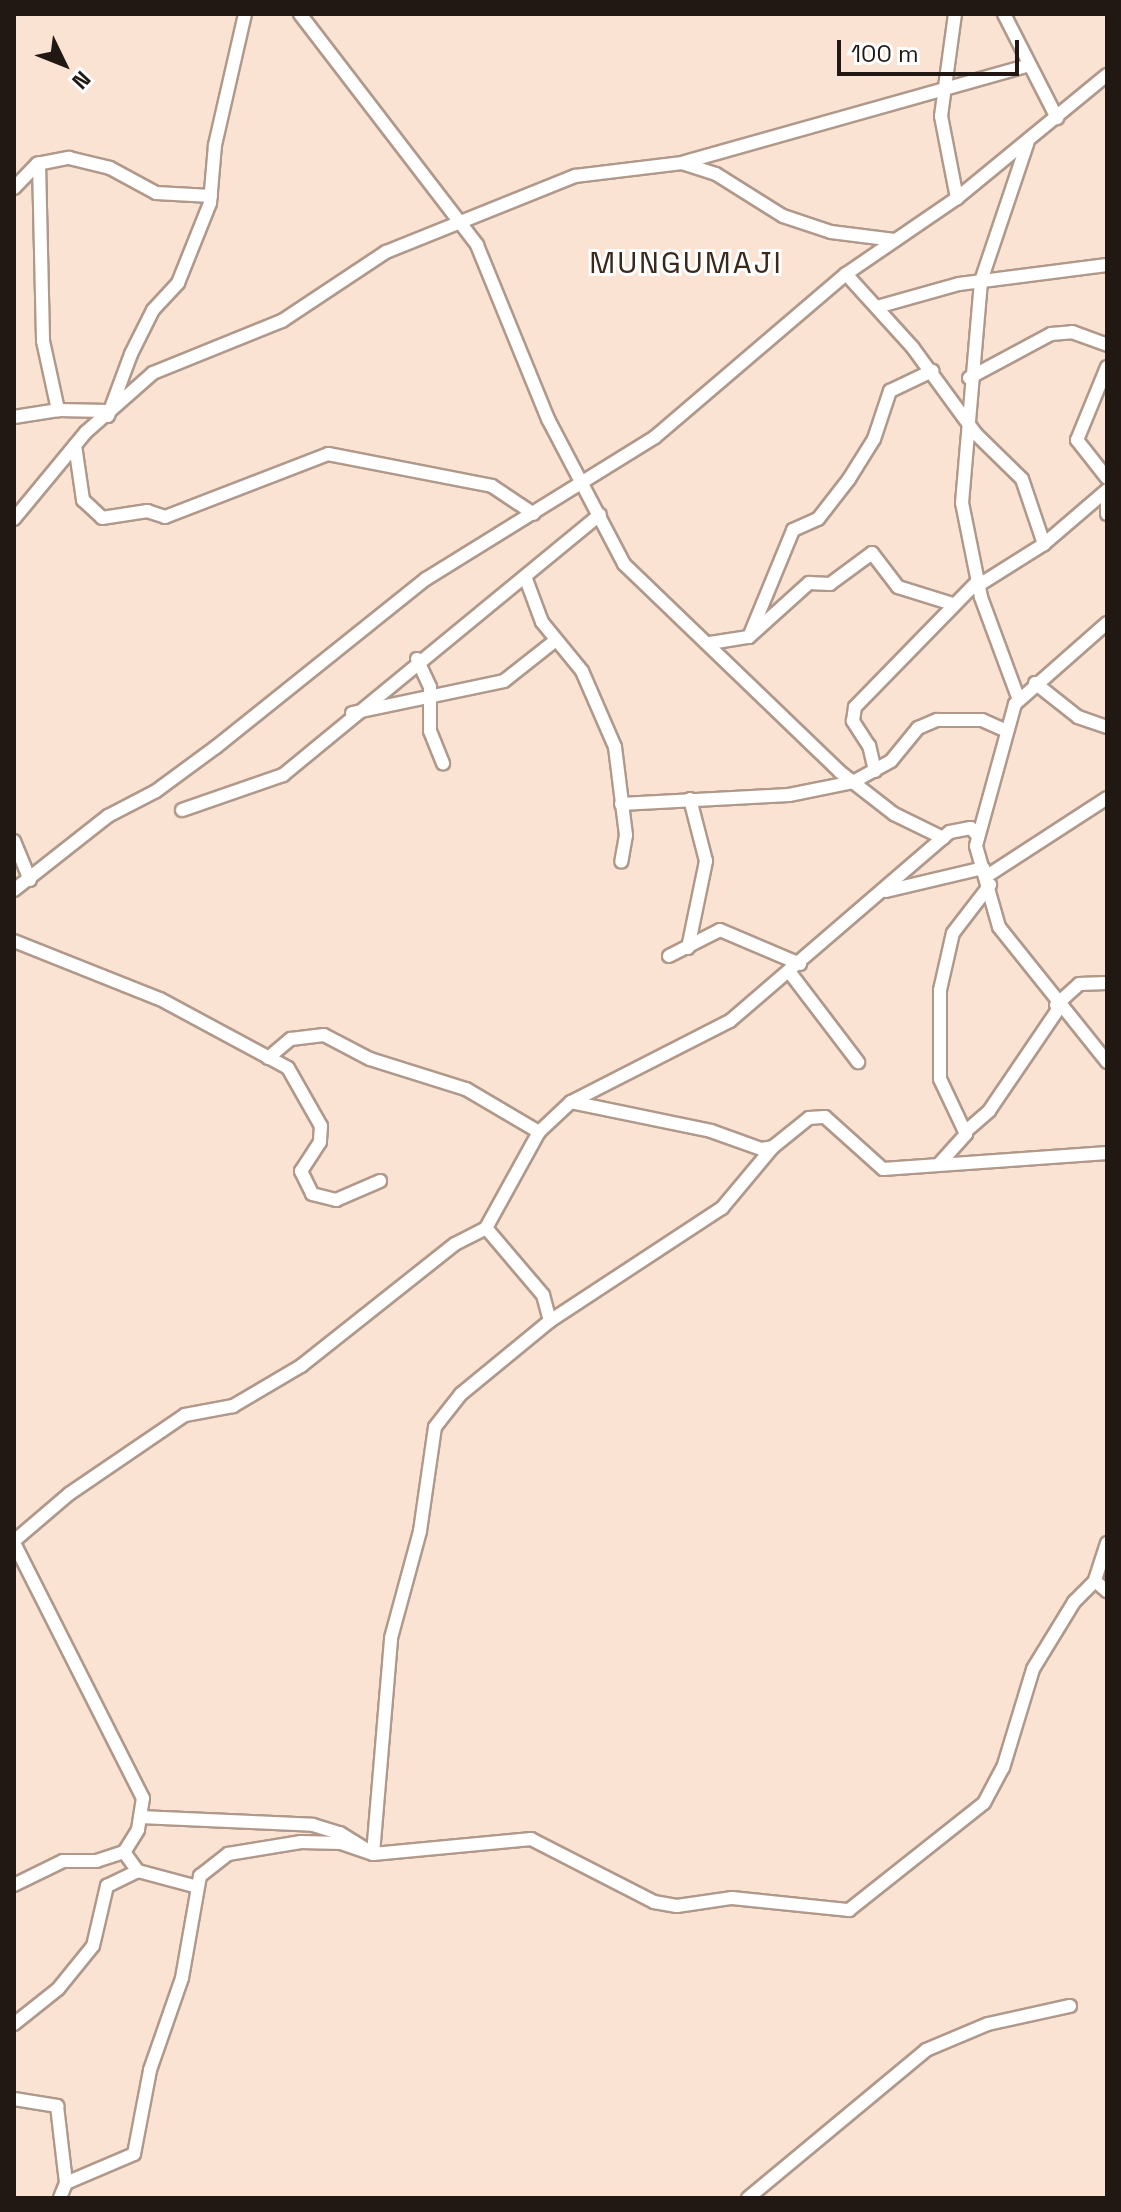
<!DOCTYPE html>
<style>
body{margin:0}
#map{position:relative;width:1121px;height:2212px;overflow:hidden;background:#fbe3d3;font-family:"Space Grotesk",sans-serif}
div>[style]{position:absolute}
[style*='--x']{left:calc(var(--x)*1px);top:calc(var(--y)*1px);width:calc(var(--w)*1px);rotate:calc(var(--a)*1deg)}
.roads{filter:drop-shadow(2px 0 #b0998b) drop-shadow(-2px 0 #b0998b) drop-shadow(0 2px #b0998b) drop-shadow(0 -2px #b0998b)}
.minor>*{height:12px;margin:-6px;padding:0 6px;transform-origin:6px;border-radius:6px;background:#fff}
span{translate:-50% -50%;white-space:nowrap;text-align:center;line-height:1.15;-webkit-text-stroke:6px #fff;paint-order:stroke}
.quarter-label{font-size:30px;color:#3a281b;letter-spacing:2px}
.frame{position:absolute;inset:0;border:16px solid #211813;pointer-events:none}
.north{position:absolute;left:24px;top:24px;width:80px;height:80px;-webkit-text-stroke:6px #fff;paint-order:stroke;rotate:133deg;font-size:22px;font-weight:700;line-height:32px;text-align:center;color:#211813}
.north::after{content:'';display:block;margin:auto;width:28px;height:36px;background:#211813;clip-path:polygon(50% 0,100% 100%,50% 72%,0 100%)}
.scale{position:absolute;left:837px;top:40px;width:182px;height:36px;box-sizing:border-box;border:4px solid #211813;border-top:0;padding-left:10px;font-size:24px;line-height:28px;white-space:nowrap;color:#211813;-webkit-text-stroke:6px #fff;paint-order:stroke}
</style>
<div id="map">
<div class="roads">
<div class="minor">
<div style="--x:300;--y:14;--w:291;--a:52.5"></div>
<div style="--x:477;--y:245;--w:188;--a:67.8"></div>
<div style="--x:548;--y:419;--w:164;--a:62.3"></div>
<div style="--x:624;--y:564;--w:300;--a:43.9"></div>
<div style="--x:840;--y:772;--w:68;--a:37.9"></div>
<div style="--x:894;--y:814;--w:55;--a:26.1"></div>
<div style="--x:955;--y:14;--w:103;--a:97.8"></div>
<div style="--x:941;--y:116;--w:84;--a:79"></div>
<div style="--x:1004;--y:14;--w:117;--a:63"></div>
<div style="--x:685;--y:162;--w:354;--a:-15.7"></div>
<div style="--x:39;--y:163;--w:178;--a:88.7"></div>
<div style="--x:43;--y:341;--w:71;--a:77.7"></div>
<div style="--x:14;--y:188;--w:33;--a:-46"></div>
<div style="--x:37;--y:164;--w:33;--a:-11"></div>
<div style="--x:69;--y:158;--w:42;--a:13.7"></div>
<div style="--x:110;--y:168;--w:52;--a:28.5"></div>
<div style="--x:156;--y:193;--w:55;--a:3.1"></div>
<div style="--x:846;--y:274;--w:100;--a:47.8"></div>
<div style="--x:913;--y:348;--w:107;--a:53.8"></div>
<div style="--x:976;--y:434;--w:64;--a:44.4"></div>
<div style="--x:1022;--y:479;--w:69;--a:71.3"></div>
<div style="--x:877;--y:307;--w:85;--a:-15.7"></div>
<div style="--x:959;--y:284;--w:149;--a:-7.3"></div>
<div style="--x:1107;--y:367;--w:79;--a:112.3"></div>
<div style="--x:1077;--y:440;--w:48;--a:51.7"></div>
<div style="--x:969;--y:378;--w:93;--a:-28.2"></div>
<div style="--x:1051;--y:334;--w:21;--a:-5"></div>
<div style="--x:1072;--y:332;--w:37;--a:20"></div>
<div style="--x:108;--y:416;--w:66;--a:-69.6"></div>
<div style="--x:131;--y:354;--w:49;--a:-63.4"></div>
<div style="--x:153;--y:310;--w:37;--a:-47"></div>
<div style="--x:178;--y:283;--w:86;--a:-68.2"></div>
<div style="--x:210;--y:203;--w:58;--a:-85.1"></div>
<div style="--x:215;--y:145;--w:134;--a:-77.1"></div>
<div style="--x:14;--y:417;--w:45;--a:-9"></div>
<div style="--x:58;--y:410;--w:50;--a:1.1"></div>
<div style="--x:75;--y:445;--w:56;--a:81.7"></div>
<div style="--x:83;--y:500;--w:26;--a:43"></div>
<div style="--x:102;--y:518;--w:46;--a:-8.8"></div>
<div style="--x:147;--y:511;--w:19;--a:18"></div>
<div style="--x:165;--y:517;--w:175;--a:-21.1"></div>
<div style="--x:328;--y:454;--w:167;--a:11"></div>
<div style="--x:492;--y:486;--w:50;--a:33.7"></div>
<div style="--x:1107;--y:498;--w:16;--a:90"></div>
<div style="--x:14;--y:519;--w:113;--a:-50.4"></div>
<div style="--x:86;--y:432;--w:89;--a:-41.4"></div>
<div style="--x:153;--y:373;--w:139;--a:-22"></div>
<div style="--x:282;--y:321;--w:125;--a:-33.6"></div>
<div style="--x:386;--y:252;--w:204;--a:-21.9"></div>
<div style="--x:575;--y:176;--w:108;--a:-6.9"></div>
<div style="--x:682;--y:163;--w:36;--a:18"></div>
<div style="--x:716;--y:174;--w:79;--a:32.1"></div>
<div style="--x:783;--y:216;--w:51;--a:18.4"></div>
<div style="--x:831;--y:232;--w:64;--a:7.2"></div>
<div style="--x:526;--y:579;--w:46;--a:69.6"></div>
<div style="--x:542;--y:622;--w:63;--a:50.8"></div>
<div style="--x:582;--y:671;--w:83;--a:66.5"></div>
<div style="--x:615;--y:747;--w:89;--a:82.9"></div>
<div style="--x:626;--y:835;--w:27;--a:100"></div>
<div style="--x:979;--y:585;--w:77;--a:-32.2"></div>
<div style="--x:1044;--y:544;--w:83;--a:-40.6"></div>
<div style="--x:1107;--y:623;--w:123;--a:138.6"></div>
<div style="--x:1015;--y:704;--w:147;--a:105.4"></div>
<div style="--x:976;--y:846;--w:84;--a:74.1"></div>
<div style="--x:999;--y:927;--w:173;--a:51.3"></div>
<div style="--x:749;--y:637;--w:116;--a:-67.6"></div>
<div style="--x:793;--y:530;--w:27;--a:-24"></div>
<div style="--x:818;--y:519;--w:51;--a:-52.2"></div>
<div style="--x:849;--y:479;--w:47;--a:-58"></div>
<div style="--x:874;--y:439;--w:51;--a:-71.6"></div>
<div style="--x:890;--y:391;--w:47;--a:-25.5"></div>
<div style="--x:710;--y:643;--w:39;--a:-9"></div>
<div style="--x:749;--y:637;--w:81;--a:-42"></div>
<div style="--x:809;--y:583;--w:21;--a:3"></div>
<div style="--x:830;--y:584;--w:52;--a:-36.4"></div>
<div style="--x:872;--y:553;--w:43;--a:52.6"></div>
<div style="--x:898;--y:587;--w:58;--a:17.2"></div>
<div style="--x:417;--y:659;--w:31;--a:65"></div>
<div style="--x:430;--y:687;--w:44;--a:90"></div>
<div style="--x:430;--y:731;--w:35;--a:68"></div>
<div style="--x:1035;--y:683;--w:55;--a:38.3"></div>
<div style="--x:1078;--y:717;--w:31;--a:19"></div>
<div style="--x:1019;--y:700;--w:110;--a:-110.3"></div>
<div style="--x:981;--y:597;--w:96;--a:-101.4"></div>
<div style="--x:962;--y:503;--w:223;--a:-85.1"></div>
<div style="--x:981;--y:281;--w:145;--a:-71.4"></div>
<div style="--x:352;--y:713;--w:155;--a:-11.9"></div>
<div style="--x:504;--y:681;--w:66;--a:-38.3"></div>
<div style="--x:875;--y:771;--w:26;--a:-103"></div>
<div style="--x:869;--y:746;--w:30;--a:-123"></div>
<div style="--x:853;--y:721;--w:14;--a:-82"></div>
<div style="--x:855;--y:707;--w:176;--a:-45.7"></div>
<div style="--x:621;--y:804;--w:168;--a:-3.1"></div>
<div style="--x:789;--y:795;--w:65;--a:-11.5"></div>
<div style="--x:853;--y:782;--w:43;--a:-28.9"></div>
<div style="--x:891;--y:761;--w:43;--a:-50.7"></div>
<div style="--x:918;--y:728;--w:21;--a:-23"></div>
<div style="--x:937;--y:720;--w:45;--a:0"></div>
<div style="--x:982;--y:720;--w:24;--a:24"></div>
<div style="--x:182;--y:810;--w:107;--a:-19.1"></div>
<div style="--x:283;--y:775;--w:410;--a:-39.4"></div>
<div style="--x:14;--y:841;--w:42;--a:67.7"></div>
<div style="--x:987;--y:876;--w:143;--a:-33"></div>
<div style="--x:14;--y:890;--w:120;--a:-38.2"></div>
<div style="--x:108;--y:816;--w:54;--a:-27.5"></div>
<div style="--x:156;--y:791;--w:74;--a:-36.3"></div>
<div style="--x:216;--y:747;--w:269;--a:-38.7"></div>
<div style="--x:426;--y:579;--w:269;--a:-31.8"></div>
<div style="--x:655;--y:437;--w:251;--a:-40.5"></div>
<div style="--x:846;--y:274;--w:135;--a:-34.4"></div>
<div style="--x:957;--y:198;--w:194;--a:-39.4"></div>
<div style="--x:886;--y:891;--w:100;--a:-13.3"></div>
<div style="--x:14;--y:941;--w:157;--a:21.7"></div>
<div style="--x:160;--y:999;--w:145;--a:28.3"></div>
<div style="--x:288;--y:1068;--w:67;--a:60.4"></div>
<div style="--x:321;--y:1126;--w:16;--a:94"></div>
<div style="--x:320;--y:1142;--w:35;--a:123"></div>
<div style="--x:301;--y:1171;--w:25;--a:64"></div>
<div style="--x:312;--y:1194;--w:25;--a:14"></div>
<div style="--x:336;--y:1200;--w:48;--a:-23.4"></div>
<div style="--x:688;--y:948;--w:89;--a:-78.3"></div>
<div style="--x:706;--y:861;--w:64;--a:-104.5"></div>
<div style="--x:669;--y:956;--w:57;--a:-27"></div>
<div style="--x:720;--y:930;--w:87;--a:23"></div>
<div style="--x:791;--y:974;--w:111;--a:52.7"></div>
<div style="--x:1056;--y:1005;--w:31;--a:-42"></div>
<div style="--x:1079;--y:984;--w:28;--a:-2"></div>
<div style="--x:268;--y:1058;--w:30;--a:-40"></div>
<div style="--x:291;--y:1039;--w:33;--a:-7"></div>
<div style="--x:324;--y:1035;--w:52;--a:27.6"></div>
<div style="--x:370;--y:1059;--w:101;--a:17.4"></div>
<div style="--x:466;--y:1089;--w:85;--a:30.5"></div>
<div style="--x:571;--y:1102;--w:143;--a:11.7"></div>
<div style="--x:711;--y:1131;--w:53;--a:19.8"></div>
<div style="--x:761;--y:1149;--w:12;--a:-9"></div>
<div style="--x:773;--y:1147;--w:46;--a:-38.9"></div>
<div style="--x:809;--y:1118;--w:16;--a:-4"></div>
<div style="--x:825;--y:1117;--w:78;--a:41.9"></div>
<div style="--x:883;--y:1169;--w:225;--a:-4.1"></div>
<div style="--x:965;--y:1132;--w:32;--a:-41"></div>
<div style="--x:989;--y:1111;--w:128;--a:-55.8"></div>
<div style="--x:940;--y:1163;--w:39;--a:-48"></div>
<div style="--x:966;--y:1134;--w:61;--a:-115.3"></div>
<div style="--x:940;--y:1079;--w:89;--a:-90"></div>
<div style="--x:940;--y:990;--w:58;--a:-77.2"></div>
<div style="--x:953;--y:933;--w:61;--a:-52.4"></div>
<div style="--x:550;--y:1321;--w:206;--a:-33.3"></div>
<div style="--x:722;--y:1208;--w:80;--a:-50.1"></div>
<div style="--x:14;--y:1541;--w:72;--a:-40.5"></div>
<div style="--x:69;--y:1494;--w:140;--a:-34.3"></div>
<div style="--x:185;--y:1415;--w:49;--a:-10.6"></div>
<div style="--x:233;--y:1406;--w:79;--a:-30.5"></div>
<div style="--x:301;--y:1366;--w:196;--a:-38.4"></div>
<div style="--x:455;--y:1244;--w:35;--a:-27"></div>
<div style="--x:486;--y:1228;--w:110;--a:-61.1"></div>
<div style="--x:539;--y:1132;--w:44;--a:-43.2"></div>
<div style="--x:571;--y:1102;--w:178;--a:-27"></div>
<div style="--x:730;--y:1021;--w:290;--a:-40.7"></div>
<div style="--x:950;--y:832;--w:21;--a:-11"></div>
<div style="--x:971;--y:828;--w:8;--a:50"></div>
<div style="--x:14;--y:1543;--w:286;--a:63.2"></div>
<div style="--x:143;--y:1798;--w:32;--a:99"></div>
<div style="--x:138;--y:1830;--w:26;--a:122"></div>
<div style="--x:124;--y:1852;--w:28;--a:162"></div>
<div style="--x:97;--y:1861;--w:34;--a:180"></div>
<div style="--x:63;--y:1861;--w:55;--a:153.9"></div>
<div style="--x:1107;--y:1543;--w:40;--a:108"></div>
<div style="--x:1095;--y:1581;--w:16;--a:40"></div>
<div style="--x:140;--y:1817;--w:173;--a:2.6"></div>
<div style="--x:313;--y:1825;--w:28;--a:17"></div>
<div style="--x:340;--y:1833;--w:39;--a:32"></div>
<div style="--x:373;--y:1854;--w:159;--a:-5.4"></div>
<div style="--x:531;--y:1839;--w:138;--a:27.1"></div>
<div style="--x:654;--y:1902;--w:23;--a:10"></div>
<div style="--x:677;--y:1906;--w:56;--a:-8.3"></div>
<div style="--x:732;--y:1898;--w:118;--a:5.9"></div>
<div style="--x:849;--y:1910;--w:172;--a:-38.4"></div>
<div style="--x:984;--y:1803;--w:40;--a:-62"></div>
<div style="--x:1003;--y:1768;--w:103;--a:-73.1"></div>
<div style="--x:1033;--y:1669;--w:79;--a:-58.5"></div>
<div style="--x:1074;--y:1602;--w:30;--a:-45"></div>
<div style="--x:124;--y:1852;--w:24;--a:54"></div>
<div style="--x:138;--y:1871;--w:58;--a:15"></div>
<div style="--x:14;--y:2024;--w:56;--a:-38.5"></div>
<div style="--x:58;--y:1989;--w:55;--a:-50.9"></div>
<div style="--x:93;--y:1946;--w:62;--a:-76.9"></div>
<div style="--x:107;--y:1886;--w:34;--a:-26"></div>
<div style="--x:14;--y:2099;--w:44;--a:9.2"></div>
<div style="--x:57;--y:2106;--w:78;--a:83.3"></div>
<div style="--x:66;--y:2183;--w:16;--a:112"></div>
<div style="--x:66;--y:2183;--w:74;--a:-23.1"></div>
<div style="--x:134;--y:2154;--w:86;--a:-79.2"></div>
<div style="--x:150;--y:2070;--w:97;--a:-70.8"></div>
<div style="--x:182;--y:1978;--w:104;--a:-80"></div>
<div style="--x:200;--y:1876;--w:36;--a:-38"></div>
<div style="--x:228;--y:1854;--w:74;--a:-9.3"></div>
<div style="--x:301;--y:1842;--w:40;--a:1.4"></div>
<div style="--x:341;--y:1843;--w:34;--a:19"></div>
<div style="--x:373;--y:1854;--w:217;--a:-85.2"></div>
<div style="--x:391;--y:1638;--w:111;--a:-74.8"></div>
<div style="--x:420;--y:1531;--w:105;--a:-81.8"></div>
<div style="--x:435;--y:1427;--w:42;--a:-51.8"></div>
<div style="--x:461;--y:1394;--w:115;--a:-39.4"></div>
<div style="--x:550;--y:1321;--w:27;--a:-105"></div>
<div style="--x:543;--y:1295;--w:88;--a:-130.4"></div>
<div style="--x:748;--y:2198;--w:231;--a:-39.7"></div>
<div style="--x:926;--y:2050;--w:67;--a:-22.8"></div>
<div style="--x:988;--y:2024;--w:84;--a:-12.4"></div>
</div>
</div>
<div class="quarter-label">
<span style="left:686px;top:263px">MUNGUMAJI</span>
</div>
<div class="frame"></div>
<div class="north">N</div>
<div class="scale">100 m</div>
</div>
